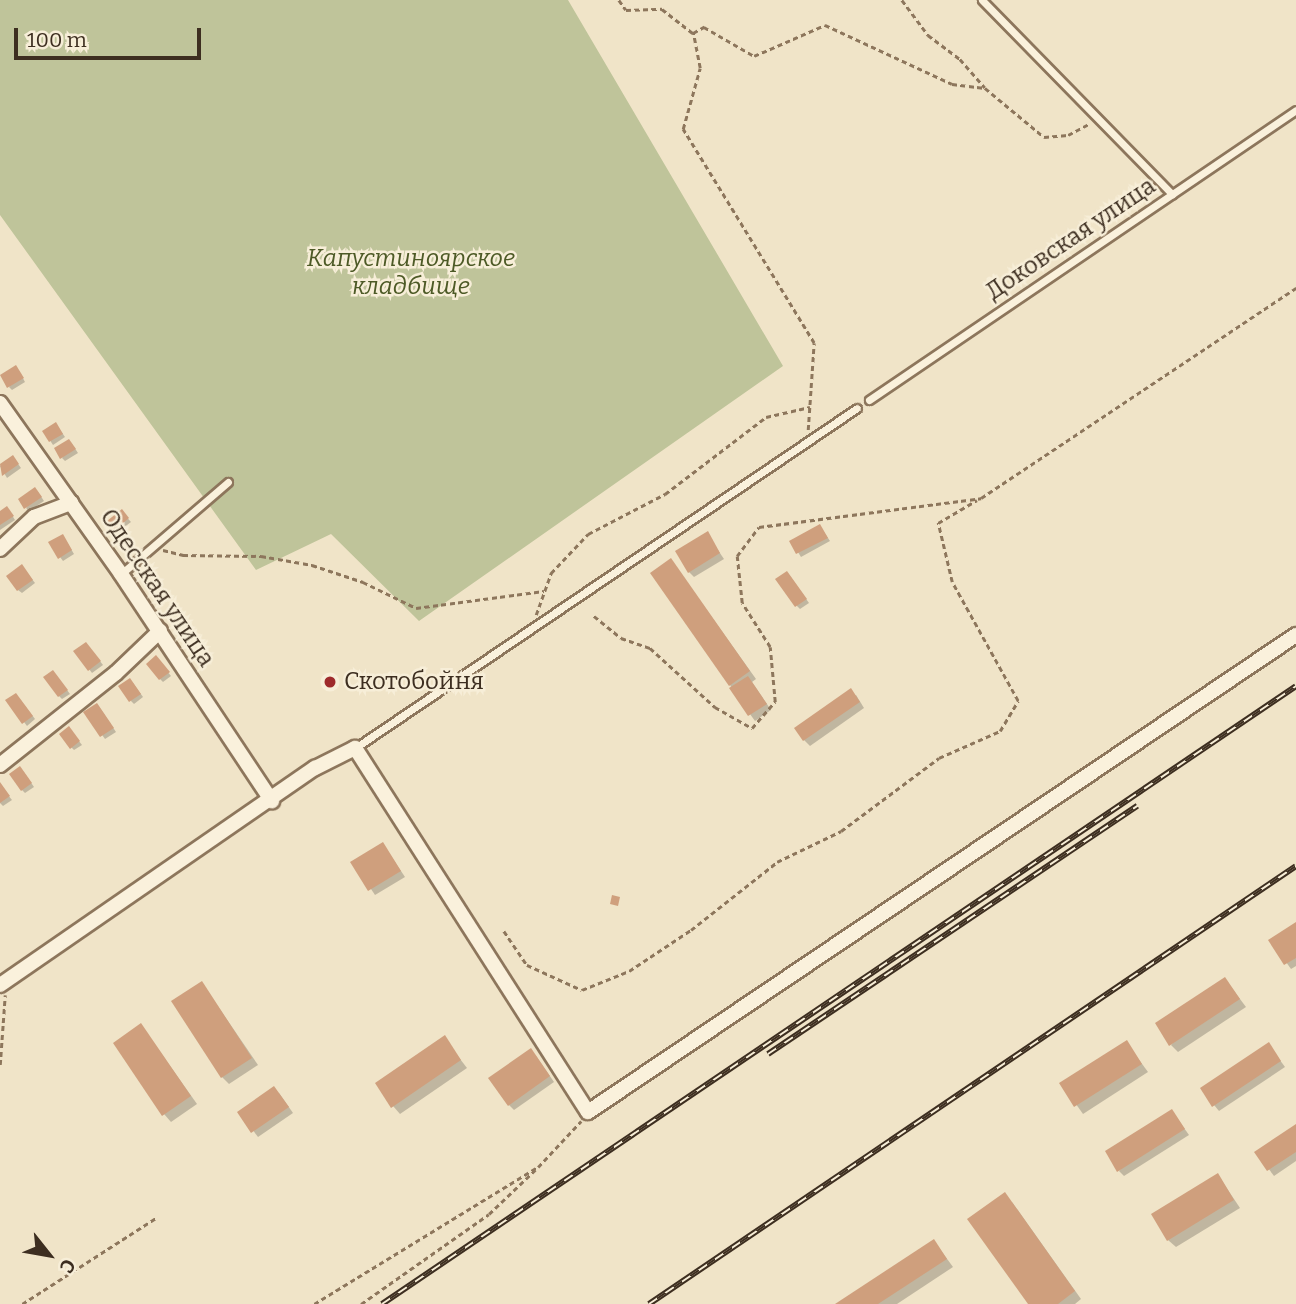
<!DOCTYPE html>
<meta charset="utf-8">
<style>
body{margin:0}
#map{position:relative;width:1296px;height:1304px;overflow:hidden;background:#f0e4c8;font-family:Bitter,serif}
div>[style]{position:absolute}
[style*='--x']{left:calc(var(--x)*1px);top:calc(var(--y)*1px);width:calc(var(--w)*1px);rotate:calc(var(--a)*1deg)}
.cemetery>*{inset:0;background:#bfc49a}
.shadow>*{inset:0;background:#0003}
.building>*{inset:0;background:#cf9f7d}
.path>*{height:2.5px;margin-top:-1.25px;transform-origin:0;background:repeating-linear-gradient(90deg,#8d765c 0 5px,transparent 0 8.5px)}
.roads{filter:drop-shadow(2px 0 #8d765c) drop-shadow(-2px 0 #8d765c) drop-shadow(0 2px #8d765c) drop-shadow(0 -2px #8d765c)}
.lane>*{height:7px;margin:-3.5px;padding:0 3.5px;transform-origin:3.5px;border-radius:3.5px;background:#faf1dc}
.street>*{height:14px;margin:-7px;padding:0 7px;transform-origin:7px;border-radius:7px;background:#faf1dc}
.rail>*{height:6px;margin-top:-3px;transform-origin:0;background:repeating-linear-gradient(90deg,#f7eed8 0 10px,#3d2e20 0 20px);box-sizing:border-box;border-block:2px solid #3d2e20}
.dots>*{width:19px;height:19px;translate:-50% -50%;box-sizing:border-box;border:4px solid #f7eed8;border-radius:50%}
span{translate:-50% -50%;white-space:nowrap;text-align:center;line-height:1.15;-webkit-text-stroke:5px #f7eed8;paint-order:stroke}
.street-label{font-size:24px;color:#3d2e20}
.park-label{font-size:24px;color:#4d5a26;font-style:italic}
.poi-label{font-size:24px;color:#3d2e20}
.left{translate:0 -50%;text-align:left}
.north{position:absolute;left:14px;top:1220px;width:70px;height:70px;-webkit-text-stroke:5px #f7eed8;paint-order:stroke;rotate:121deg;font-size:19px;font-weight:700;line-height:28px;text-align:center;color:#3d2e20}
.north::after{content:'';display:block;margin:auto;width:24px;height:32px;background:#3d2e20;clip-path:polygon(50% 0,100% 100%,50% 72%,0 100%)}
.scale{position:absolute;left:14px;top:28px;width:187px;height:32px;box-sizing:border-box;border:4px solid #3d2e20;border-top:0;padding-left:9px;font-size:21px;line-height:24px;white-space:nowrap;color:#3d2e20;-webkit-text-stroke:5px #f7eed8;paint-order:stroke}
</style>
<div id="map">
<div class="cemetery">
<div style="clip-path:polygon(0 0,568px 0,783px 366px,419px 621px,331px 534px,256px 570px,0 215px)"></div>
</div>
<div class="shadow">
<div style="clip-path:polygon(19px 371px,25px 382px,12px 390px,9px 387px)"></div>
<div style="clip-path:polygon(56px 424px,65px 437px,53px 445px,44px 431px)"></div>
<div style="clip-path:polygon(72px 444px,78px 453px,65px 461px,62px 458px)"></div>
<div style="clip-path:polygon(13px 457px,21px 468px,7px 478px,0 466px)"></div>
<div style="clip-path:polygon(38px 492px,44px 501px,29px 511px,26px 508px)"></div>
<div style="clip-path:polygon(10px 512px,15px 520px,0 530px,0 514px)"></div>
<div style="clip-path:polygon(122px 512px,131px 522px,119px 531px,110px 521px)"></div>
<div style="clip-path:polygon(820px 526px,830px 541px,801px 557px,791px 541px)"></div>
<div style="clip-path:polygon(707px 534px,724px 559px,694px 577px,689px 572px)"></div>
<div style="clip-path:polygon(65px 539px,74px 554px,63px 561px,60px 557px)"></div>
<div style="clip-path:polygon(671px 560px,756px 679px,752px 682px,771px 710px,755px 721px,732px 689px)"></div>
<div style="clip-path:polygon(25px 570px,35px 583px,22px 593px,18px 590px)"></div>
<div style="clip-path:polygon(790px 576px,809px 603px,800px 609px,797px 606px)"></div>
<div style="clip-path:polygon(89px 647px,103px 665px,92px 673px,89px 669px)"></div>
<div style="clip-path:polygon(159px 661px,171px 676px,163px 682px,160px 679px)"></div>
<div style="clip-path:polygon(56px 675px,70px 694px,62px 699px,59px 696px)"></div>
<div style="clip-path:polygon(133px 683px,143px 697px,134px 704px,131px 701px)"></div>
<div style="clip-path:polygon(856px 695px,864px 708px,810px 746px,804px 740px,796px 728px)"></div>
<div style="clip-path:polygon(19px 698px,35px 719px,27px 726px,24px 722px)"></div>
<div style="clip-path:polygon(100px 708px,116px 732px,105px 739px,86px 712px)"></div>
<div style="clip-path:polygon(72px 732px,82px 745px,74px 750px,71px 747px)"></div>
<div style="clip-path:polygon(23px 771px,34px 787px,25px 793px,22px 790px)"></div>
<div style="clip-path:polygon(0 785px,12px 800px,3px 806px,0 803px)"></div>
<div style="clip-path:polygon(383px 844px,405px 877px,375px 895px,353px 862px)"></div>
<div style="clip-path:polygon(1296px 925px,1296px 966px,1291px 969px,1271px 941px)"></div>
<div style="clip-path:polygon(1225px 979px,1246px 1007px,1178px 1052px,1171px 1045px)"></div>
<div style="clip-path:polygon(202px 983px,258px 1065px,229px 1084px,222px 1077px)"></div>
<div style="clip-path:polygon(141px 1025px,197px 1104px,171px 1122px,164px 1114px)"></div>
<div style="clip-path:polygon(444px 1038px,467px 1068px,400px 1114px,393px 1106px)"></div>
<div style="clip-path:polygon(1126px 1042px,1148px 1072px,1083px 1114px,1061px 1083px)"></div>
<div style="clip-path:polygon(1269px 1045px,1285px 1067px,1219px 1111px,1214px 1105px)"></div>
<div style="clip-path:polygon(536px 1056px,554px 1082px,514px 1110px,509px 1105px)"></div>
<div style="clip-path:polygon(279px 1093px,293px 1113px,258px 1137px,239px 1112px)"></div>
<div style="clip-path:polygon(1172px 1111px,1189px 1135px,1124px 1176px,1119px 1171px)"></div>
<div style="clip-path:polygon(1296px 1126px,1296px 1161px,1274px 1176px,1256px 1152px)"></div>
<div style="clip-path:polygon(1218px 1175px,1240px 1208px,1176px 1247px,1168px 1240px)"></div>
<div style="clip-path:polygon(1012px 1202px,1081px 1299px,1075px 1304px,1030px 1304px)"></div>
<div style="clip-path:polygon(934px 1241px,953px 1267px,897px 1304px,838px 1304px)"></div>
</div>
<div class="building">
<div style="clip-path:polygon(16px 365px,24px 378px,7px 388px,0 375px)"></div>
<div style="clip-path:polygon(56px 422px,63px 434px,49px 442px,42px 431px)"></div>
<div style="clip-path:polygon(69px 439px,76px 449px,60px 459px,54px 448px)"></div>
<div style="clip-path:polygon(13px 455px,19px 464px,2px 476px,0 464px)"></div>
<div style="clip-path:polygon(35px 487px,42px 497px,24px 509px,18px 499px)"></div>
<div style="clip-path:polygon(7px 506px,14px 516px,0 525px,0 511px)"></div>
<div style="clip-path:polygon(122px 509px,129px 518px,115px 530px,107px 521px)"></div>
<div style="clip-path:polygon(820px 524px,828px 538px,796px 554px,789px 541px)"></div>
<div style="clip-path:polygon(708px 531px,720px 553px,688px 573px,675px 551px)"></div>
<div style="clip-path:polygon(63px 534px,72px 550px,58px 559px,48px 542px)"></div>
<div style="clip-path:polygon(671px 558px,750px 671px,729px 686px,650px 573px)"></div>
<div style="clip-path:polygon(22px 564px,33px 580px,17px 591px,6px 576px)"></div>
<div style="clip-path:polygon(787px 571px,807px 599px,795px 607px,775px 579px)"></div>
<div style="clip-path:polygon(86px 642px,101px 661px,88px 671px,73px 651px)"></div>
<div style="clip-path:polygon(156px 655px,170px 672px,159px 680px,146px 664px)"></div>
<div style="clip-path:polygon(53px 670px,68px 690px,58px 697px,43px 677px)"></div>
<div style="clip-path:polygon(748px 676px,767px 704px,748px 716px,729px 688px)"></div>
<div style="clip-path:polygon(130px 678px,141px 694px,129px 702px,118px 686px)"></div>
<div style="clip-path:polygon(851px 688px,860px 702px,803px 741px,794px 728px)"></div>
<div style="clip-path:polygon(16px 693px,33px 716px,22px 724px,5px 700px)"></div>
<div style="clip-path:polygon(97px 703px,114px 728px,100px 737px,83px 712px)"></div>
<div style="clip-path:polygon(69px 726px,80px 741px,70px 749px,59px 734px)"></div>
<div style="clip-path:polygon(20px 766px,32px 783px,21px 791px,9px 774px)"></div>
<div style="clip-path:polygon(0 782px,10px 796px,0 803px)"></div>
<div style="clip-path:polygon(383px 842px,401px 871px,368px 891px,350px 862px)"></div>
<div style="clip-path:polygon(612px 895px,620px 897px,618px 906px,610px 904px)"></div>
<div style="clip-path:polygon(1296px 922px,1296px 958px,1284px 965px,1268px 940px)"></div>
<div style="clip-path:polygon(1225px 977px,1240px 999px,1169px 1046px,1155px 1023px)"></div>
<div style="clip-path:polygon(202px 981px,252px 1058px,221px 1078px,171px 1001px)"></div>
<div style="clip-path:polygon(141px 1023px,191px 1096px,162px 1116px,113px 1043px)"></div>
<div style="clip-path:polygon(445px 1035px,461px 1060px,391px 1108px,375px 1083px)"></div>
<div style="clip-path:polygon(1127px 1040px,1142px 1064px,1074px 1107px,1059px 1083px)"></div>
<div style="clip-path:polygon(1269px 1042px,1281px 1061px,1212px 1107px,1200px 1088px)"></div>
<div style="clip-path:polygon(531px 1048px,550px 1076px,508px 1106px,488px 1078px)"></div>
<div style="clip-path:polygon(274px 1086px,289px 1107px,251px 1133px,237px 1112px)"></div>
<div style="clip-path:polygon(1172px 1109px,1185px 1129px,1117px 1172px,1105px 1151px)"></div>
<div style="clip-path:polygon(1296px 1124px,1296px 1152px,1267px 1171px,1254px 1152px)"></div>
<div style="clip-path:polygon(1218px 1173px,1234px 1200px,1167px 1241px,1151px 1214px)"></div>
<div style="clip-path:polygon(1005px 1192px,1075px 1291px,1058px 1304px,1028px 1304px,967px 1219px)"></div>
<div style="clip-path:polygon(934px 1239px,947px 1259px,878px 1304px,835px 1304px)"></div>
</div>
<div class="path">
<div style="--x:619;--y:0;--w:12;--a:55"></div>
<div style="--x:626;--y:10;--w:36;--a:-2"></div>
<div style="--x:662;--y:9;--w:39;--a:38"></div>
<div style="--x:902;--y:0;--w:44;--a:53.4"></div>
<div style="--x:928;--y:35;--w:40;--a:37"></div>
<div style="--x:960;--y:59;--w:38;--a:49"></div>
<div style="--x:808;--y:430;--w:87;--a:-86.1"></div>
<div style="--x:814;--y:343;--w:251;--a:-121.5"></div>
<div style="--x:683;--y:129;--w:63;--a:-74.4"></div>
<div style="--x:700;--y:68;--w:36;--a:-101"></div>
<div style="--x:693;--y:33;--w:13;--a:-29"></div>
<div style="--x:704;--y:27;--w:58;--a:30.1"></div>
<div style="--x:754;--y:56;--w:77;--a:-23.6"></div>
<div style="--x:825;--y:25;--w:140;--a:24.9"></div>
<div style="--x:952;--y:84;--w:33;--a:7"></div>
<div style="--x:985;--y:88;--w:77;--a:39.7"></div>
<div style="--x:1044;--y:137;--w:24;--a:-5"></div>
<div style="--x:1068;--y:135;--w:24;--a:-28"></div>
<div style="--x:163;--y:550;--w:21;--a:14"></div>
<div style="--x:183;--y:555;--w:78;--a:0.7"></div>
<div style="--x:261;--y:556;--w:52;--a:10"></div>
<div style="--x:312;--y:565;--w:54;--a:18.4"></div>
<div style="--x:363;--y:582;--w:59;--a:26.1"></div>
<div style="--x:416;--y:608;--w:129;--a:-7.6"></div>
<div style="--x:536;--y:615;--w:45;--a:-70.3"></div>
<div style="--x:551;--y:573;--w:54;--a:-46.5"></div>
<div style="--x:588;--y:534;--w:87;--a:-27.5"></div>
<div style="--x:665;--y:494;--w:127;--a:-37.3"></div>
<div style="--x:766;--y:417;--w:45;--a:-12.8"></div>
<div style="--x:594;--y:616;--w:35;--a:39"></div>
<div style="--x:621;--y:638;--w:31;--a:19"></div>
<div style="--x:650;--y:648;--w:88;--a:42.2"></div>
<div style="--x:715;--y:707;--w:43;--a:29.6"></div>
<div style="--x:752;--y:728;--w:35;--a:-49"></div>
<div style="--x:775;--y:702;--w:55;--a:-95.2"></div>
<div style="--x:770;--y:647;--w:52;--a:-122.5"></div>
<div style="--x:742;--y:603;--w:47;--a:-96.1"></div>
<div style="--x:737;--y:556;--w:36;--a:-53"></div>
<div style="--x:759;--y:527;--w:224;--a:-7.4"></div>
<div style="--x:981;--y:498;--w:379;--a:-33.7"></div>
<div style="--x:504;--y:931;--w:41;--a:55.9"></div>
<div style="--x:527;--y:965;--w:60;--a:24.4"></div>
<div style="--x:582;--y:990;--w:51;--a:-22"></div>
<div style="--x:629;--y:971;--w:74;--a:-33.5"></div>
<div style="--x:691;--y:930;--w:110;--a:-38.3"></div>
<div style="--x:777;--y:862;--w:71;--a:-25.8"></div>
<div style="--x:841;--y:831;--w:122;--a:-36.7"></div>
<div style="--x:939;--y:758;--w:67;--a:-23.9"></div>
<div style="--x:1000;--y:731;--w:35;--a:-59"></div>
<div style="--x:1018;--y:701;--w:136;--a:-119"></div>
<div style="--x:952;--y:582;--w:61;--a:-103.3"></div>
<div style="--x:938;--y:523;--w:45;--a:-30.5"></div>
<div style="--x:0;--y:1065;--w:70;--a:-85.9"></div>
<div style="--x:22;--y:1304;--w:159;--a:-32.7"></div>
<div style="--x:314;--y:1304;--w:263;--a:-31.5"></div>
<div style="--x:538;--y:1167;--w:63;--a:-46.9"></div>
<div style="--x:361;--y:1304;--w:156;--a:-35.1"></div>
<div style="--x:489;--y:1214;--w:64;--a:-43.7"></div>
</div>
<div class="roads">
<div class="lane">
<div style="--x:982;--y:0;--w:272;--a:45.6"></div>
<div style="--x:869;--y:400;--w:516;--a:-34.18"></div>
<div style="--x:121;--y:574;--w:141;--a:-40.7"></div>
<div style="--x:355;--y:748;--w:606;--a:-34.11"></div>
</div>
<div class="street">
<div style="--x:0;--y:403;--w:209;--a:54.7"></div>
<div style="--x:121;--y:574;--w:273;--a:56.4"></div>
<div style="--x:0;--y:549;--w:47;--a:-43.3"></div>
<div style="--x:34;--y:517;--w:40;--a:-21"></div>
<div style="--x:0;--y:765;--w:148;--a:-38.4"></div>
<div style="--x:116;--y:673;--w:61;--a:-43.7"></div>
<div style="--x:0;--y:985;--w:383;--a:-34.6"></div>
<div style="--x:315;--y:768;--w:45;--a:-26.6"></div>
<div style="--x:355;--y:748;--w:432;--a:57.4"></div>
<div style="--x:588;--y:1112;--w:854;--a:-33.97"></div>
</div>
</div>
<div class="rail">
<div style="--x:768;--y:1054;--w:445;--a:-33.9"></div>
<div style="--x:382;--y:1304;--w:1103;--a:-34.06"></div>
<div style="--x:649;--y:1304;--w:781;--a:-34.1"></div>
</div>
<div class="dots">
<div style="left:330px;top:682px;background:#9e2a2b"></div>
</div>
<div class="street-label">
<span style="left:1071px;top:239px;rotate:-34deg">Доковская улица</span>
<span style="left:157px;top:588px;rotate:56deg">Одесская улица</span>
</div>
<div class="park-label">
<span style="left:411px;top:273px">Капустиноярское<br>кладбище</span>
</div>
<div class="poi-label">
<span class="left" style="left:344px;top:682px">Скотобойня</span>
</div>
<div class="north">С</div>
<div class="scale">100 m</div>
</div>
